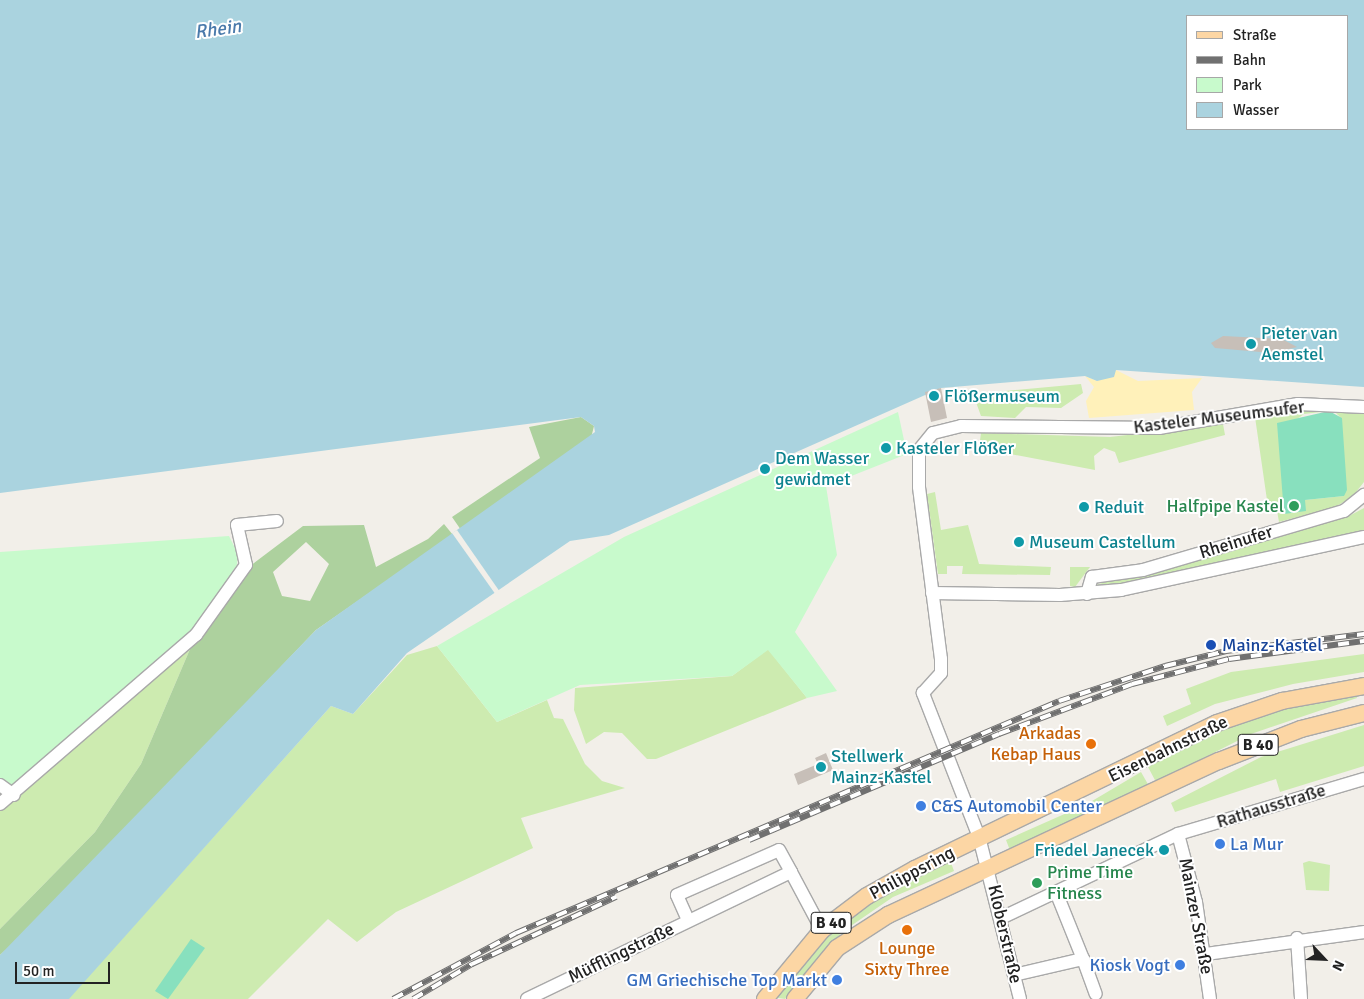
<!DOCTYPE html>
<meta charset="utf-8">
<style>
body{margin:0}
#map{position:relative;width:1364px;height:999px;overflow:hidden;background:#f2efe9;font-family:Signika,sans-serif}
div>[style]{position:absolute}
[style*='--x']{left:calc(var(--x)*1px);top:calc(var(--y)*1px);width:calc(var(--w)*1px);rotate:calc(var(--a)*1deg)}
.grass>*{inset:0;background:#cdebb0}
.forest>*{inset:0;background:#add19e}
.sand>*{inset:0;background:#fff1ba}
.park>*{inset:0;background:#c8facc}
.pitch>*{inset:0;background:#88e0be}
.water>*{inset:0;background:#aad3df}
.pier>*{inset:0;background:#f2efe9}
.building>*{inset:0;background:#c7bfb8}
.roads{filter:drop-shadow(1px 0 #a9a9a9) drop-shadow(-1px 0 #a9a9a9) drop-shadow(0 1px #a9a9a9) drop-shadow(0 -1px #a9a9a9)}
.minor>*{height:12px;margin:-6px;padding:0 6px;transform-origin:6px;border-radius:6px;background:#fff}
.major>*{height:16px;margin:-8px;padding:0 8px;transform-origin:8px;border-radius:8px;background:#fcd6a4}
.rail>*{height:5.5px;margin-top:-2.75px;transform-origin:0;background:repeating-linear-gradient(90deg,#fff 0 11px,#707070 0 22px);box-sizing:border-box;border-block:1px solid #707070}
.dots>*{width:14px;height:14px;translate:-50% -50%;box-sizing:border-box;border:2px solid #fff;border-radius:50%}
span{translate:-50% -50%;white-space:nowrap;text-align:center;line-height:1.15;-webkit-text-stroke:4px #fff;paint-order:stroke}
.shield-label span{padding:1px 4px;background:#fff;border:1px solid;border-radius:4px;-webkit-text-stroke-width:0}
.shield-label{font-size:16px;color:#222;font-weight:700}
.culture-label{font-size:18px;color:#0d838f}
.left{translate:0 -50%;text-align:left}
.right{translate:-100% -50%;text-align:right}
.street-label{font-size:18px;color:#222}
.leisure-label{font-size:18px;color:#27864d}
.transit-label{font-size:18px;color:#164399}
.food-label{font-size:18px;color:#c56008}
.shop-label{font-size:18px;color:#366cbe}
.water-label{font-size:19px;color:#4a7aab;font-style:italic}
.legend{position:absolute;left:1186px;top:15px;width:162px;height:115px;box-sizing:border-box;background:#fff;border:1px solid #a7a7a7;margin:0;padding:6px 9px;list-style:none;font-size:15px;color:#222}
.legend li{display:flex;align-items:center;gap:10px;height:25px}
.legend b{width:25px;border:1px solid #a7a7a7}
.north{position:absolute;left:1299px;top:934px;width:50px;height:50px;-webkit-text-stroke:4px #fff;paint-order:stroke;rotate:115deg;font-size:14px;font-weight:700;line-height:20px;text-align:center;color:#222}
.north::after{content:'';display:block;margin:auto;width:18px;height:22px;background:#222;clip-path:polygon(50% 0,100% 100%,50% 72%,0 100%)}
.scale{position:absolute;left:15px;top:962px;width:95px;height:22px;box-sizing:border-box;border:2px solid #222;border-top:0;padding-left:6px;font-size:15px;line-height:18px;white-space:nowrap;color:#222;-webkit-text-stroke:4px #fff;paint-order:stroke}
</style>
<div id="map">
<div class="grass">
<div style="clip-path:polygon(1081px 384px,1083px 393px,1061px 408px,1026px 407px,1015px 418px,981px 416px,973px 394px)"></div>
<div style="clip-path:polygon(1304px 410px,1329px 411px,1304px 414px,1293px 422px,1305px 500px,1344px 496px,1341px 418px,1335px 412px,1364px 414px,1364px 482px,1352px 497px,1335px 507px,1279px 522px,1276px 505px,1268px 507px,1255px 417px)"></div>
<div style="clip-path:polygon(1223px 424px,1225px 435px,1119px 463px,1115px 452px,1104px 448px,1094px 456px,1095px 470px,979px 448px,981px 433px,1110px 437px)"></div>
<div style="clip-path:polygon(935px 492px,941px 530px,968px 525px,979px 564px,1051px 567px,1050px 575px,962px 574px,963px 566px,947px 566px,947px 574px,938px 574px,927px 494px)"></div>
<div style="clip-path:polygon(1364px 508px,1364px 531px,1124px 584px,1095px 585px,1349px 516px)"></div>
<div style="clip-path:polygon(1070px 567px,1090px 567px,1075px 587px,1070px 586px)"></div>
<div style="clip-path:polygon(196px 635px,141px 764px,95px 832px,0 929px,0 804px)"></div>
<div style="clip-path:polygon(437px 646px,497px 722px,547px 700px,554px 718px,563px 719px,585px 764px,602px 781px,625px 788px,521px 818px,533px 848px,396px 912px,357px 942px,328px 919px,248px 999px,68px 999px,331px 706px,353px 714px,407px 655px)"></div>
<div style="clip-path:polygon(768px 649px,807px 698px,656px 759px,647px 759px,622px 733px,604px 732px,586px 744px,574px 710px,575px 688px,732px 676px)"></div>
<div style="clip-path:polygon(1364px 654px,1364px 672px,1293px 684px,1215px 704px,1167px 726px,1163px 716px,1191px 704px,1186px 689px,1231px 672px)"></div>
<div style="clip-path:polygon(1356px 695px,1357px 698px,1251px 734px,1156px 782px,1148px 767px,1215px 732px,1271px 711px)"></div>
<div style="clip-path:polygon(1364px 725px,1364px 766px,1280px 792px,1276px 779px,1175px 812px,1171px 803px,1261px 757px)"></div>
<div style="clip-path:polygon(1141px 772px,1149px 786px,1011px 853px,1006px 840px,1087px 804px)"></div>
<div style="clip-path:polygon(950px 860px,954px 871px,893px 897px,842px 932px,785px 999px,773px 997px,807px 953px,867px 903px)"></div>
<div style="clip-path:polygon(1309px 861px,1330px 865px,1329px 891px,1306px 890px,1303px 863px)"></div>
</div>
<div class="forest">
<div style="clip-path:polygon(581px 417px,594px 426px,591px 438px,461px 530px,452px 517px,540px 458px,529px 427px)"></div>
<div style="clip-path:polygon(evenodd,444px 524px,453px 535px,316px 630px,36px 923px,0 955px,0 929px,95px 832px,141px 764px,196px 635px,250px 566px,303px 526px,364px 525px,376px 567px,428px 539px,444px 524px,306px 542px,329px 564px,310px 601px,282px 596px,273px 572px,306px 542px)"></div>
</div>
<div class="sand">
<div style="clip-path:polygon(1116px 370px,1138px 381px,1202px 378px,1192px 392px,1194px 410px,1089px 418px,1086px 401px,1094px 387px,1085px 376px,1097px 381px)"></div>
</div>
<div class="park">
<div style="clip-path:polygon(898px 412px,907px 454px,826px 486px,837px 555px,795px 632px,837px 691px,807px 698px,768px 650px,732px 676px,580px 685px,497px 722px,437px 646px,624px 537px)"></div>
<div style="clip-path:polygon(229px 536px,238px 554px,237px 565px,192px 636px,13px 791px,0 781px,0 552px)"></div>
</div>
<div class="pitch">
<div style="clip-path:polygon(1329px 411px,1342px 418px,1347px 490px,1344px 496px,1305px 500px,1306px 511px,1284px 514px,1277px 423px)"></div>
<div style="clip-path:polygon(191px 939px,205px 948px,168px 999px,155px 991px)"></div>
</div>
<div class="water">
<div style="clip-path:polygon(evenodd,0 0,1364px 0,1364px 387px,1116px 370px,1114px 377px,1097px 381px,1085px 376px,941px 388px,609px 535px,570px 541px,407px 653px,353px 714px,331px 706px,69px 999px,0 999px,0 955px,316px 630px,595px 432px,594px 426px,581px 417px,0 493px,0 0,1188px 16px,1348px 16px,1348px 129px,1188px 129px,1188px 16px)"></div>
</div>
<div class="pier">
<div style="clip-path:polygon(457px 530px,500px 592px,496px 595px,452px 533px)"></div>
</div>
<div class="building">
<div style="clip-path:polygon(1223px 336px,1282px 339px,1297px 347px,1273px 353px,1215px 348px,1211px 343px)"></div>
<div style="clip-path:polygon(941px 388px,947px 418px,931px 422px,925px 392px)"></div>
<div style="clip-path:polygon(826px 753px,833px 770px,798px 785px,794px 774px,818px 764px,815px 758px)"></div>
</div>
<div class="roads">
<div class="minor">
<div style="--x:932;--y:593;--w:128;--a:0.9"></div>
<div style="--x:1060;--y:595;--w:61;--a:-4.7"></div>
<div style="--x:1121;--y:590;--w:249;--a:-12.3"></div>
<div style="--x:1087;--y:594;--w:18;--a:-74"></div>
<div style="--x:1092;--y:577;--w:51;--a:-7.8"></div>
<div style="--x:1143;--y:570;--w:209;--a:-16.4"></div>
<div style="--x:1344;--y:511;--w:26;--a:-39"></div>
<div style="--x:0;--y:785;--w:17;--a:36"></div>
<div style="--x:0;--y:804;--w:259;--a:-40.8"></div>
<div style="--x:196;--y:635;--w:86;--a:-54.5"></div>
<div style="--x:246;--y:565;--w:41;--a:-102.7"></div>
<div style="--x:237;--y:525;--w:40;--a:-5.7"></div>
<div style="--x:1178;--y:834;--w:70;--a:75.2"></div>
<div style="--x:1196;--y:902;--w:98;--a:81.8"></div>
<div style="--x:1001;--y:918;--w:196;--a:-25.4"></div>
<div style="--x:1178;--y:834;--w:194;--a:-16.5"></div>
<div style="--x:688;--y:920;--w:27;--a:-114"></div>
<div style="--x:677;--y:895;--w:111;--a:-23.8"></div>
<div style="--x:779;--y:850;--w:25;--a:61"></div>
<div style="--x:1297;--y:938;--w:61;--a:86.2"></div>
<div style="--x:1206;--y:954;--w:160;--a:-7.9"></div>
<div style="--x:1083;--y:959;--w:37;--a:70"></div>
<div style="--x:1014;--y:975;--w:71;--a:-13.1"></div>
<div style="--x:1083;--y:959;--w:72;--a:-111.9"></div>
<div style="--x:527;--y:999;--w:293;--a:-25.7"></div>
<div style="--x:791;--y:872;--w:66;--a:61.9"></div>
<div style="--x:1020;--y:999;--w:167;--a:-104.2"></div>
<div style="--x:979;--y:837;--w:155;--a:-111.3"></div>
<div style="--x:923;--y:693;--w:27;--a:-48"></div>
<div style="--x:941;--y:673;--w:14;--a:-90"></div>
<div style="--x:941;--y:659;--w:173;--a:-97.3"></div>
<div style="--x:919;--y:487;--w:37;--a:-90"></div>
<div style="--x:919;--y:450;--w:22;--a:-51"></div>
<div style="--x:933;--y:433;--w:29;--a:-14"></div>
<div style="--x:961;--y:426;--w:198;--a:0.6"></div>
<div style="--x:1159;--y:428;--w:141;--a:-9.8"></div>
<div style="--x:1298;--y:404;--w:66;--a:2.6"></div>
</div>
<div class="major">
<div style="--x:765;--y:999;--w:89;--a:-50.4"></div>
<div style="--x:822;--y:930;--w:56;--a:-37.1"></div>
<div style="--x:867;--y:896;--w:55;--a:-29.4"></div>
<div style="--x:915;--y:869;--w:335;--a:-25.8"></div>
<div style="--x:1217;--y:723;--w:69;--a:-18.7"></div>
<div style="--x:1282;--y:701;--w:83;--a:-10.4"></div>
<div style="--x:795;--y:999;--w:66;--a:-50.5"></div>
<div style="--x:837;--y:948;--w:61;--a:-32.9"></div>
<div style="--x:888;--y:915;--w:365;--a:-25"></div>
<div style="--x:1219;--y:761;--w:88;--a:-21.3"></div>
<div style="--x:1301;--y:729;--w:65;--a:-14.3"></div>
</div>
</div>
<div class="rail">
<div style="--x:749;--y:840;--w:272;--a:-23"></div>
<div style="--x:999;--y:734;--w:142;--a:-20.6"></div>
<div style="--x:1132;--y:684;--w:100;--a:-14.5"></div>
<div style="--x:1229;--y:659;--w:136;--a:-7.6"></div>
<div style="--x:393;--y:999;--w:140;--a:-28.2"></div>
<div style="--x:516;--y:933;--w:590;--a:-23.13"></div>
<div style="--x:1059;--y:701;--w:112;--a:-18.3"></div>
<div style="--x:1165;--y:666;--w:63;--a:-13.8"></div>
<div style="--x:1226;--y:651;--w:139;--a:-7"></div>
<div style="--x:413;--y:999;--w:69;--a:-30.7"></div>
<div style="--x:472;--y:964;--w:159;--a:-25"></div>
</div>
<div class="dots">
<div style="left:1251px;top:344px;background:#0f9aa8"></div>
<div style="left:934px;top:396px;background:#0f9aa8"></div>
<div style="left:886px;top:448px;background:#0f9aa8"></div>
<div style="left:765px;top:469px;background:#0f9aa8"></div>
<div style="left:1294px;top:506px;background:#2e9e5b"></div>
<div style="left:1084px;top:507px;background:#0f9aa8"></div>
<div style="left:1019px;top:542px;background:#0f9aa8"></div>
<div style="left:1211px;top:645px;background:#1a4fb4"></div>
<div style="left:1091px;top:744px;background:#e8710a"></div>
<div style="left:821px;top:767px;background:#0f9aa8"></div>
<div style="left:921px;top:806px;background:#3f7fe0"></div>
<div style="left:1220px;top:844px;background:#3f7fe0"></div>
<div style="left:1164px;top:850px;background:#0f9aa8"></div>
<div style="left:1037px;top:883px;background:#2e9e5b"></div>
<div style="left:907px;top:930px;background:#e8710a"></div>
<div style="left:1180px;top:965px;background:#3f7fe0"></div>
<div style="left:837px;top:980px;background:#3f7fe0"></div>
</div>
<div class="shield-label">
<span style="left:1258px;top:745px">B 40</span>
<span style="left:831px;top:923px">B 40</span>
</div>
<div class="culture-label">
<span class="left" style="left:1261px;top:344px">Pieter van<br>Aemstel</span>
<span class="left" style="left:944px;top:396px">Flößermuseum</span>
<span class="left" style="left:896px;top:448px">Kasteler Flößer</span>
<span class="left" style="left:775px;top:469px">Dem Wasser<br>gewidmet</span>
<span class="left" style="left:1094px;top:507px">Reduit</span>
<span class="left" style="left:1029px;top:542px">Museum Castellum</span>
<span class="left" style="left:831px;top:767px">Stellwerk<br>Mainz-Kastel</span>
<span class="right" style="left:1154px;top:850px">Friedel Janecek</span>
</div>
<div class="street-label">
<span style="left:1219px;top:417px;rotate:-7deg">Kasteler Museumsufer</span>
<span style="left:1236px;top:542px;rotate:-17deg">Rheinufer</span>
<span style="left:1168px;top:749px;rotate:-26deg">Eisenbahnstraße</span>
<span style="left:1271px;top:806px;rotate:-17deg">Rathausstraße</span>
<span style="left:912px;top:873px;rotate:-28deg">Philippsring</span>
<span style="left:1196px;top:916px;rotate:79deg">Mainzer Straße</span>
<span style="left:1005px;top:934px;rotate:77deg">Kloberstraße</span>
<span style="left:621px;top:953px;rotate:-26deg">Müfflingstraße</span>
</div>
<div class="leisure-label">
<span class="right" style="left:1284px;top:506px">Halfpipe Kastel</span>
<span class="left" style="left:1047px;top:883px">Prime Time<br>Fitness</span>
</div>
<div class="transit-label">
<span class="left" style="left:1222px;top:645px">Mainz-Kastel</span>
</div>
<div class="food-label">
<span class="right" style="left:1081px;top:744px">Arkadas<br>Kebap Haus</span>
<span style="left:907px;top:959px">Lounge<br>Sixty Three</span>
</div>
<div class="shop-label">
<span class="left" style="left:931px;top:806px">C&amp;S Automobil Center</span>
<span class="left" style="left:1230px;top:844px">La Mur</span>
<span class="right" style="left:1170px;top:965px">Kiosk Vogt</span>
<span class="right" style="left:827px;top:980px">GM Griechische Top Markt</span>
</div>
<div class="water-label">
<span style="left:218px;top:30px;rotate:-8deg">Rhein</span>
</div>
<ul class="legend">
<li><b style="height:6px;background:#fcd6a4"></b>Straße</li>
<li><b style="height:6px;background:#707070"></b>Bahn</li>
<li><b style="height:14px;background:#c8facc"></b>Park</li>
<li><b style="height:14px;background:#aad3df"></b>Wasser</li>
</ul>
<div class="north">N</div>
<div class="scale">50 m</div>
</div>
